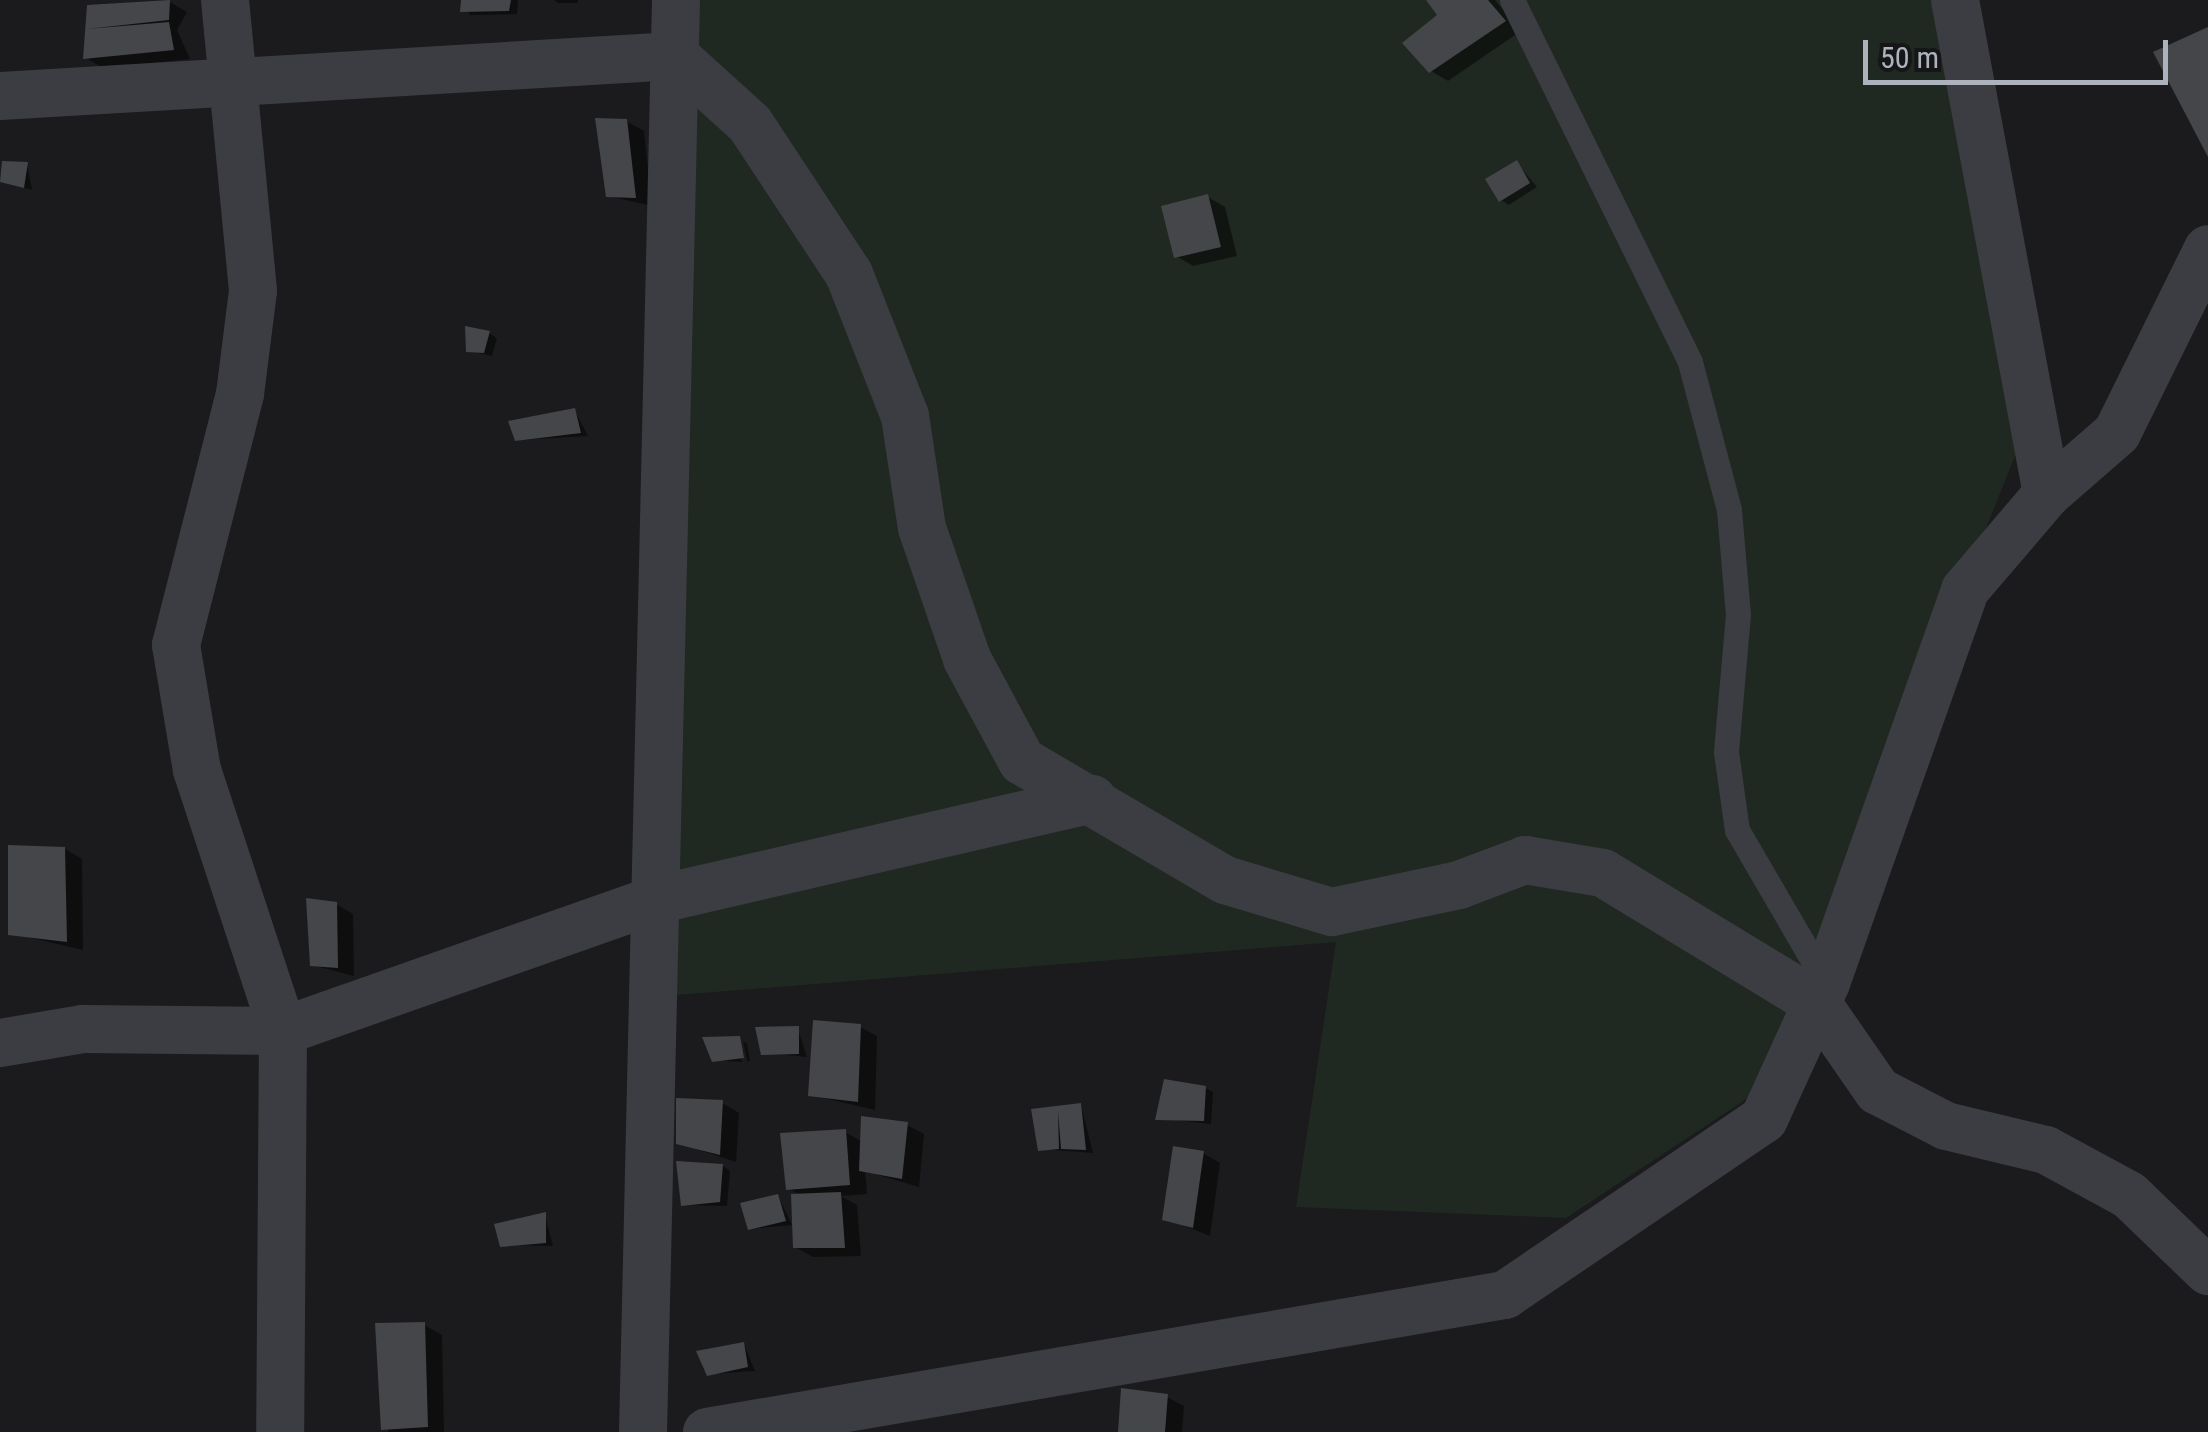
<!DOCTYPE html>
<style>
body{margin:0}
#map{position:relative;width:2208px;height:1432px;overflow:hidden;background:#1b1b1d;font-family:"Roboto Condensed",sans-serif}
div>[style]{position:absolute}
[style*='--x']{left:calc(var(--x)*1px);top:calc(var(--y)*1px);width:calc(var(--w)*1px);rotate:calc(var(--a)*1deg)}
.green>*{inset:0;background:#202921}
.shadow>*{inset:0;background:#0007}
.building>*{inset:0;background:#45464a}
.lane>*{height:25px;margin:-12.5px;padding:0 12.5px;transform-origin:12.5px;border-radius:12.5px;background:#3c3d42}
.street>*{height:48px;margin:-24px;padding:0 24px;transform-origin:24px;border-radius:24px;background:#3c3d42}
span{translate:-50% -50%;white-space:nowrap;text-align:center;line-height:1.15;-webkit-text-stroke:9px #161618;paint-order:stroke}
.scale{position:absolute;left:1863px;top:40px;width:305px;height:45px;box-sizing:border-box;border:5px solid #adb3bd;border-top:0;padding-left:12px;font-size:30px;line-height:35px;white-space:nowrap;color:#adb3bd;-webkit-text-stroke:8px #161618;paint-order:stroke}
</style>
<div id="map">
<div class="green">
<div style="clip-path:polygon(693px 0,1931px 0,2019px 446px,1760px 1090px,1566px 1218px,1296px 1207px,1336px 942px,664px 996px)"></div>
</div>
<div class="shadow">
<div style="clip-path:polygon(463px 0,518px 0,517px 14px,470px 15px)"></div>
<div style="clip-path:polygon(554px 0,578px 0,578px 3px,558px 3px)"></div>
<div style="clip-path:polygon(1429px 0,1495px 0,1521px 31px,1448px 81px,1431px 71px,1441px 16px)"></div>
<div style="clip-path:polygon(170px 2px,187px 12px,177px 30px,190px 59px,103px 68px,86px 58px,89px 7px)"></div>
<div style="clip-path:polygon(626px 121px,644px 131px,652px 206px,608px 196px)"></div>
<div style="clip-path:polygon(1517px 163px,1537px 187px,1509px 205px,1501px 200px)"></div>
<div style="clip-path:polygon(27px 164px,32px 190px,3px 181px)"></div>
<div style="clip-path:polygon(1208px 197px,1225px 207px,1237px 256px,1193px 266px,1176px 256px)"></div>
<div style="clip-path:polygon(489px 333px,497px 338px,492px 356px,469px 351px)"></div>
<div style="clip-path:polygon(575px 411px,588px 436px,518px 440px)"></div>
<div style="clip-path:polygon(65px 849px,82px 859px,83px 950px,10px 933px)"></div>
<div style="clip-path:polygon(336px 904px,353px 914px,354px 976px,312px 965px)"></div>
<div style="clip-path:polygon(860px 1027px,877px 1036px,875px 1110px,811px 1095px)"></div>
<div style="clip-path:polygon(798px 1029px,807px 1057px,763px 1053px)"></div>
<div style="clip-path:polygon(738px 1040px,742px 1062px,714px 1060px)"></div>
<div style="clip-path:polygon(743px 1041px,747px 1044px,750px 1061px,747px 1061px)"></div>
<div style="clip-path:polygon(1205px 1088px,1213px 1092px,1211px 1124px,1158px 1118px)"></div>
<div style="clip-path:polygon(722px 1103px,739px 1113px,736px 1162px,678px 1143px)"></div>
<div style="clip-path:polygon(1081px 1105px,1093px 1153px,1041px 1149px,1034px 1111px)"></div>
<div style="clip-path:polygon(907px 1125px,924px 1134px,919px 1187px,865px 1171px,867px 1194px,841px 1196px,857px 1205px,861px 1256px,813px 1257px,795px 1247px,802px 1196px,789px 1189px,845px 1132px,863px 1142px)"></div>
<div style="clip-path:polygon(1203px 1153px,1220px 1163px,1210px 1236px,1165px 1218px)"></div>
<div style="clip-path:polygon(723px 1166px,730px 1171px,727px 1206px,684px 1205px)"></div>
<div style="clip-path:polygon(778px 1196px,792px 1225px,750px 1229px)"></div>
<div style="clip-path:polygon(545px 1215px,553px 1246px,502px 1245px)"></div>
<div style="clip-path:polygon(424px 1325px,442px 1335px,444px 1432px,388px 1432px)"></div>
<div style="clip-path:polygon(744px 1344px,755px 1371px,709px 1374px)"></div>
<div style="clip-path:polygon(1167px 1397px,1184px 1406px,1182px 1432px,1121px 1432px)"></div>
</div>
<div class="building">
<div style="clip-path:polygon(170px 0,169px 20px,87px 29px,169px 22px,174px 50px,83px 59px,87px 5px)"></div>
<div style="clip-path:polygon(461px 0,511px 0,509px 11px,460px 12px)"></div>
<div style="clip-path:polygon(1426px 0,1488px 0,1506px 21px,1429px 73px,1402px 43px,1437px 15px)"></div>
<div style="clip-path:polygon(2208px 27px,2208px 157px,2153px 52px)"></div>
<div style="clip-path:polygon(595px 118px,627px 119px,636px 198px,606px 197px)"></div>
<div style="clip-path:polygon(1517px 160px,1530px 183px,1499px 202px,1485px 179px)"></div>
<div style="clip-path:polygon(2px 161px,28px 162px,24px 188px,0 182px)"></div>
<div style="clip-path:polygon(1208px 194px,1221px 247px,1174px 258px,1161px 206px)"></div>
<div style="clip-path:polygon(465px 326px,490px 331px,484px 353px,466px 352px)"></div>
<div style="clip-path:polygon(575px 408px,581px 433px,515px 441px,508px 421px)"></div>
<div style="clip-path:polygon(8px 845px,65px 847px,67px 942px,8px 935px)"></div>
<div style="clip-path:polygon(306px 898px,337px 902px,338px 968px,310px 966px)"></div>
<div style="clip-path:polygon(813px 1020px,861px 1024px,858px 1102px,808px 1096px)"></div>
<div style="clip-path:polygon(799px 1026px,799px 1054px,761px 1055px,755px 1027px)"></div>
<div style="clip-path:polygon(740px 1036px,744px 1058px,712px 1062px,702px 1037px)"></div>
<div style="clip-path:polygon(1164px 1079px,1206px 1086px,1204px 1121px,1155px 1120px)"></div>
<div style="clip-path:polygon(676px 1098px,723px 1100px,720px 1155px,676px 1144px)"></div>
<div style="clip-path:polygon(1081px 1103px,1086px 1150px,1061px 1149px,1058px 1111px,1059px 1149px,1038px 1151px,1031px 1109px)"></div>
<div style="clip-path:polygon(861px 1116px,908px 1122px,902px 1179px,859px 1171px)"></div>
<div style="clip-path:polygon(846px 1129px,850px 1185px,786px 1190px,780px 1133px)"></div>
<div style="clip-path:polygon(1173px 1146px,1204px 1151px,1193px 1228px,1162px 1220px)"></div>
<div style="clip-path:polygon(676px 1161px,723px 1164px,720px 1202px,681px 1206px)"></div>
<div style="clip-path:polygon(841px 1192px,845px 1248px,793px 1248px,791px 1194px)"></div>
<div style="clip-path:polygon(778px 1194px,786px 1221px,748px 1230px,740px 1203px)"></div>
<div style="clip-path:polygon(546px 1212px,546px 1243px,500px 1247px,494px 1224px)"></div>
<div style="clip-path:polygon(425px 1322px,428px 1427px,381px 1430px,375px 1323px)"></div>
<div style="clip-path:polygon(744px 1342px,748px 1367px,707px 1376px,696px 1351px)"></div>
<div style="clip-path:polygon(1121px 1388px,1168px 1394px,1165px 1432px,1118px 1432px)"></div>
</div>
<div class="lane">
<div style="--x:1512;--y:0;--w:403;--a:63.8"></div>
<div style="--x:1690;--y:362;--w:153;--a:75.2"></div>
<div style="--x:1729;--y:510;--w:104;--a:85.1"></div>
<div style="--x:1738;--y:614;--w:139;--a:95"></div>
<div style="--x:1726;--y:752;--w:79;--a:82"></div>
<div style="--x:1737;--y:830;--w:177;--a:59.8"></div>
</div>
<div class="street">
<div style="--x:225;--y:0;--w:292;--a:84.5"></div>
<div style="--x:253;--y:291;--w:104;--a:97.2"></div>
<div style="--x:240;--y:394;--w:259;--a:104.3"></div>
<div style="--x:176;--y:645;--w:127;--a:80.5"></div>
<div style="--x:197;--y:770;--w:275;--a:71.8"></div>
<div style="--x:283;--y:1031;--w:401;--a:90.4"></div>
<div style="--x:0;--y:96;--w:676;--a:-3.39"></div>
<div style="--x:675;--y:56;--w:101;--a:42.2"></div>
<div style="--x:750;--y:124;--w:180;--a:56.6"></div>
<div style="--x:849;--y:274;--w:153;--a:68.5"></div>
<div style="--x:905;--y:416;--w:113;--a:81.4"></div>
<div style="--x:922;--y:528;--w:139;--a:71"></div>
<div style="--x:967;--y:659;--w:116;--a:61.7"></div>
<div style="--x:1022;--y:761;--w:235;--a:30.4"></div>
<div style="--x:1225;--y:880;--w:112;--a:16.7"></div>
<div style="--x:1332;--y:912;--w:130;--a:-12"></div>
<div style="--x:1459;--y:885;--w:71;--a:-20.7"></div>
<div style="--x:1525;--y:860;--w:79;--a:9.5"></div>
<div style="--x:1603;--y:873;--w:250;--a:31.3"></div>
<div style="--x:1817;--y:1003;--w:107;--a:55.3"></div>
<div style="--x:1878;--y:1091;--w:76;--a:27.2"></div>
<div style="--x:1946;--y:1126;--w:103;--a:13.5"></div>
<div style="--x:2046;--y:1150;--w:94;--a:28.5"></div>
<div style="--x:2129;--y:1195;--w:110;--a:43.9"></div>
<div style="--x:2047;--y:494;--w:93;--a:-41.1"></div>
<div style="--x:2117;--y:433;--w:205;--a:-63.7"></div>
<div style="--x:0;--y:1043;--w:84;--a:-9.6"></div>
<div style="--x:83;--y:1029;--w:200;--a:0.6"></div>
<div style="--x:283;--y:1031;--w:394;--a:-19.4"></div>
<div style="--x:655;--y:900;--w:449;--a:-13"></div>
<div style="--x:643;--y:1432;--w:1432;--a:-88.68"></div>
<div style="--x:707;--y:1432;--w:810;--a:-9.74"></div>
<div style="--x:1505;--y:1295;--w:313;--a:-34.2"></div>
<div style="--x:1764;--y:1119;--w:149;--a:-65.5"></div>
<div style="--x:1826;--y:983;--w:417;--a:-70.5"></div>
<div style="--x:1965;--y:590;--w:126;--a:-49.5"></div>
<div style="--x:2047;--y:494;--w:502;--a:-100.55"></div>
</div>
<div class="scale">50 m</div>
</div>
